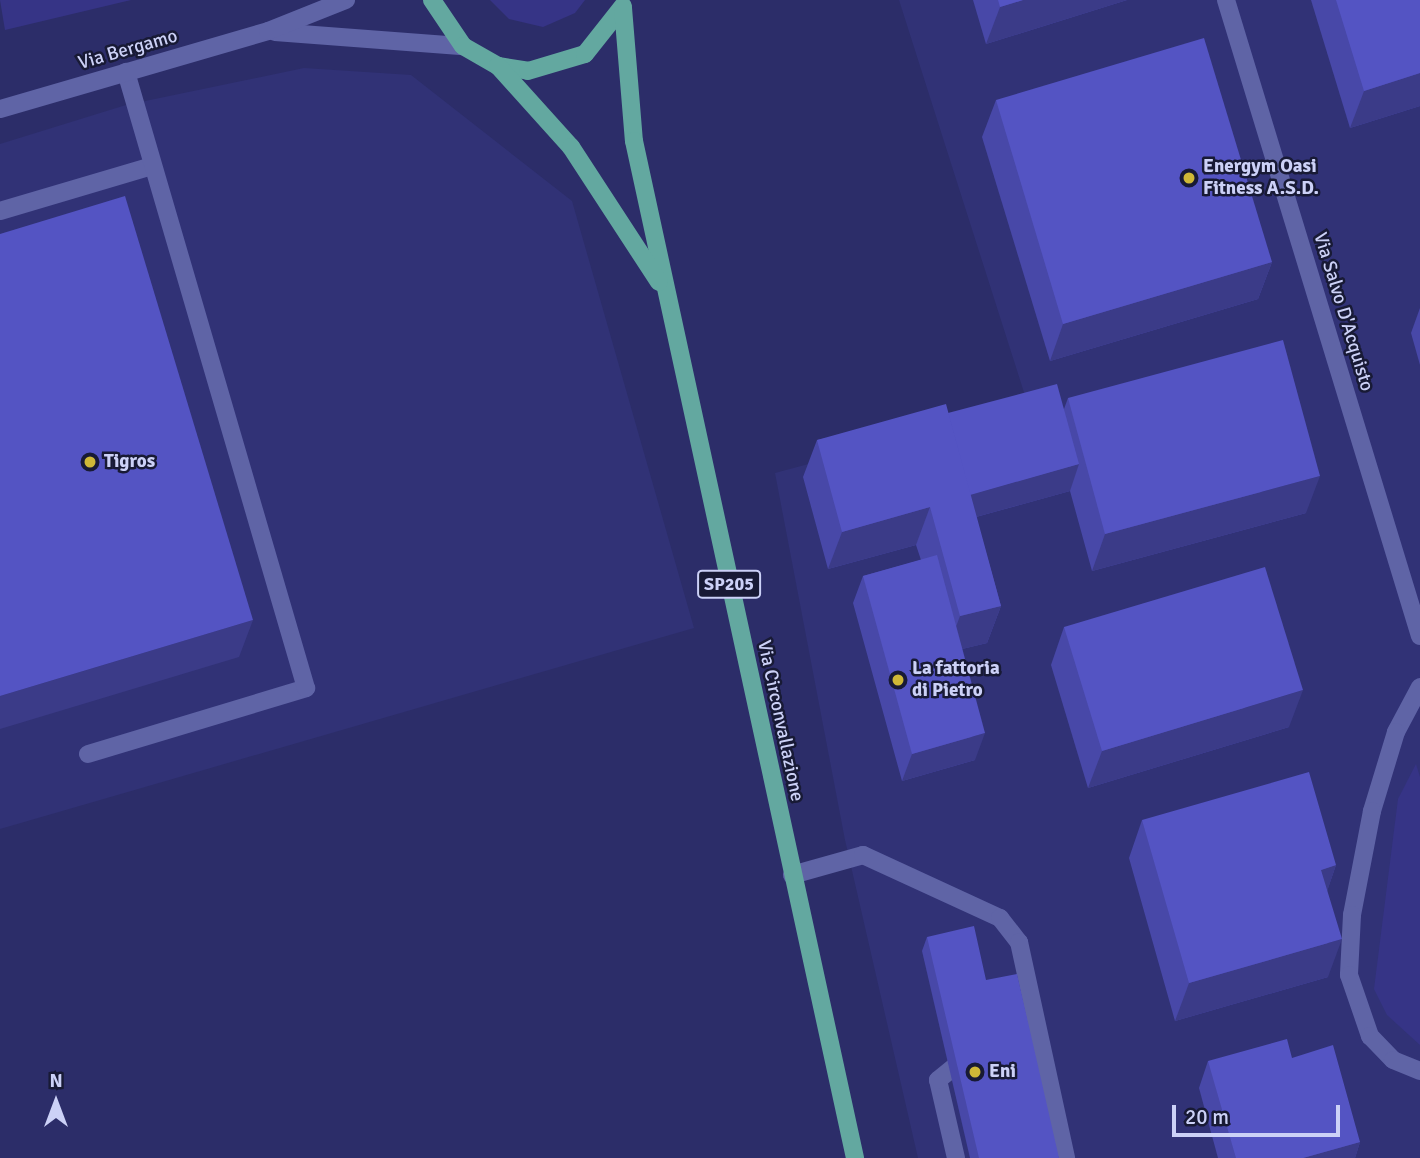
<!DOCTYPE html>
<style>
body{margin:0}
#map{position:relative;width:1420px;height:1158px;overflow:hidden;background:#2c2d69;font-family:Signika,sans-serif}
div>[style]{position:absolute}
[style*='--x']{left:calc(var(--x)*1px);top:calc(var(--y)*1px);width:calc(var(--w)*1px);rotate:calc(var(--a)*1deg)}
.built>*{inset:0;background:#313276}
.green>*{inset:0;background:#363486}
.service>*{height:18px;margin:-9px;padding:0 9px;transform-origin:9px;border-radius:9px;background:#5f64a6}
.minor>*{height:18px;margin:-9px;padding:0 9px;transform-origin:9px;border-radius:9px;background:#5f64a6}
.primary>*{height:18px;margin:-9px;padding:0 9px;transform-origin:9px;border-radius:9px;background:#63a8a0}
.wall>*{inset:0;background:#4848a8}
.shaded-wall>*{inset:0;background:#3b3b88}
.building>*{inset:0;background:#5454c3}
.dots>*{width:19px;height:19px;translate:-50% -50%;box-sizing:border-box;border:4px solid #181a35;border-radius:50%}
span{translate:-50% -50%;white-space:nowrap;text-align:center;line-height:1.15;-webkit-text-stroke:5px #181a35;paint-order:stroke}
.shield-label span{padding:2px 5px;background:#181a35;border:2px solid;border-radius:5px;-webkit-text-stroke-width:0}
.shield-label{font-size:18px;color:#ccd1f7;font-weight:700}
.street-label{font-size:19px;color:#ccd1f7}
.poi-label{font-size:19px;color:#ccd1f7;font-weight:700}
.left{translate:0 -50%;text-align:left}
.north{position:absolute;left:21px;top:1067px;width:70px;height:70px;-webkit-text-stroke:5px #181a35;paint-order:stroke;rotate:0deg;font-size:19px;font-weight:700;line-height:28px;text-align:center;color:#ccd1f7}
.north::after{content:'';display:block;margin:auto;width:24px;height:32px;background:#ccd1f7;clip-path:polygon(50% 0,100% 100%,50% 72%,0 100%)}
.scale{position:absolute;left:1172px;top:1105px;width:168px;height:32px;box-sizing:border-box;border:4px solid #ccd1f7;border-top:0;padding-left:9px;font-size:21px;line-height:24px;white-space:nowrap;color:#ccd1f7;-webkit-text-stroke:5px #181a35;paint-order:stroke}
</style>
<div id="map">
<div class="built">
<div style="clip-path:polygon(899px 0,1420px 0,1420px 1158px,918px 1158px,845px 840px,775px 473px,1028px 405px)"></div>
<div style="clip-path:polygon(304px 68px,411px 75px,572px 201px,694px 628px,0 829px,0 144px,126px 105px)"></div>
</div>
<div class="green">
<div style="clip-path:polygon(0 0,131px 0,5px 30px)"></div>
<div style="clip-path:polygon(490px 0,585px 0,575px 13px,543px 27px,509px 19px)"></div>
<div style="clip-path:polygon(1416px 764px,1420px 777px,1420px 1045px,1387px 1015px,1374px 989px,1398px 799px)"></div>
</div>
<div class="service">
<div style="--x:0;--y:211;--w:159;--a:-16.5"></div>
<div style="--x:88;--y:754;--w:228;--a:-16.8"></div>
<div style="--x:306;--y:688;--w:642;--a:-106.29"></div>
<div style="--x:792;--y:875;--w:74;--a:-15.7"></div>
<div style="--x:863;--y:855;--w:151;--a:24.7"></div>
<div style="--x:1000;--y:918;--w:31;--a:52"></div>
<div style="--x:1019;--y:942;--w:221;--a:77.7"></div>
<div style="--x:956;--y:1158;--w:80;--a:-103"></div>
<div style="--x:938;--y:1080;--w:38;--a:-39"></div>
</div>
<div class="minor">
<div style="--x:1226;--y:0;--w:665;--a:73.04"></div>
<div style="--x:275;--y:32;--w:189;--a:4.3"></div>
<div style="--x:0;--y:109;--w:279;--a:-16.2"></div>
<div style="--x:268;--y:31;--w:84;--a:-21.7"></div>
<div style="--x:1420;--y:687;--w:51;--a:118.1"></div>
<div style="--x:1396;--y:732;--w:83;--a:106.9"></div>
<div style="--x:1372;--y:811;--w:106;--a:100.9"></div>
<div style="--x:1352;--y:915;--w:60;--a:92.9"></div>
<div style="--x:1349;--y:975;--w:65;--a:71"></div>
<div style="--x:1370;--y:1036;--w:33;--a:46"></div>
<div style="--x:1393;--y:1060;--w:29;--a:22"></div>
</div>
<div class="primary">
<div style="--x:432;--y:0;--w:55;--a:56"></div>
<div style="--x:463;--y:46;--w:40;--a:29.7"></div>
<div style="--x:498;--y:66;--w:30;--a:9"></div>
<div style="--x:528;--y:71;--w:59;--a:-16.6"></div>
<div style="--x:585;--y:54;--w:61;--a:-51.6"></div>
<div style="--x:623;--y:8;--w:133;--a:85.3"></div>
<div style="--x:634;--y:141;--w:1041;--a:77.74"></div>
<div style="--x:498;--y:66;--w:109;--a:48"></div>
<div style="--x:571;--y:147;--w:161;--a:56.9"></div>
</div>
<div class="wall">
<div style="clip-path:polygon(973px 0,1127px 0,986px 44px)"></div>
<div style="clip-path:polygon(1311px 0,1420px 0,1420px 106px,1350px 128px)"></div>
<div style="clip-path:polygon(996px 100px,1272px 262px,1258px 299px,1050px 361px,982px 137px)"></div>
<div style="clip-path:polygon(1420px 308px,1420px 365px,1411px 333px)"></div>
<div style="clip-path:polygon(1068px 398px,1306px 513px,1092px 571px,1070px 491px,976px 517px,1001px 606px,987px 643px,962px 649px,975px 760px,902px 781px,853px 603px,863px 576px,921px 560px,916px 545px,828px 569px,803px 477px,817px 440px,948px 413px,1064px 409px)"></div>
<div style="clip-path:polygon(1064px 627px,1289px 727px,1088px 788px,1051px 665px)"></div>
<div style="clip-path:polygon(1142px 820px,1336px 865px,1327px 891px,1328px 977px,1175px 1021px,1129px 858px)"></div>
<div style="clip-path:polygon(927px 937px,986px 980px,1059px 1158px,970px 1158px,922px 951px)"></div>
<div style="clip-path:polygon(1292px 1058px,1360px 1142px,1355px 1158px,1218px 1158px,1199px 1088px,1208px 1061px)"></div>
</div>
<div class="shaded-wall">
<div style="clip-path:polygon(1023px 0,1127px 0,986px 44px,1000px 7px)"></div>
<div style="clip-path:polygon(1420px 73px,1420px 106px,1350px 128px,1364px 91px)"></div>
<div style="clip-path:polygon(1272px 262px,1258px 299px,1050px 361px,1063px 324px)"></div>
<div style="clip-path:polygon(1079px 464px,1070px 491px,954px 523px,964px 496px)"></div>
<div style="clip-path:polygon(1320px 476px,1306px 513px,1092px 571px,1105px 534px)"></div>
<div style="clip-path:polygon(930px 507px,916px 545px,828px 569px,842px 532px)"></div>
<div style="clip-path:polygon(1001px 606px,987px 643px,946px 653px,960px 616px)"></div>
<div style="clip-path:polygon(253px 620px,239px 657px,0 729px,0 696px)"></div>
<div style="clip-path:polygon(1303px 690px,1289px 727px,1088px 788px,1102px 751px)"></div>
<div style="clip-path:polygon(985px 733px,975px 760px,902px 781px,912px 754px)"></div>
<div style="clip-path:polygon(1336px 865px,1323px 903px,1321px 870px)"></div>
<div style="clip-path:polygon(1342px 939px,1328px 977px,1175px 1021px,1189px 983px)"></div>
<div style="clip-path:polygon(1360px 1142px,1355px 1158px,1303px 1158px)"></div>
</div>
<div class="building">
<div style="clip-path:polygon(998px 0,1023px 0,1000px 7px)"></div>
<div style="clip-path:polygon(1336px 0,1420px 0,1420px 73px,1364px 91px)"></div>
<div style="clip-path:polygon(1204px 38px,1272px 262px,1063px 324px,996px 100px)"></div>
<div style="clip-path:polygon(125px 196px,253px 620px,0 696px,0 234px)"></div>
<div style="clip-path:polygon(1283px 340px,1320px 476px,1105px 534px,1068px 398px)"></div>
<div style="clip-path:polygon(1057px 384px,1079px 464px,970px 495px,948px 413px)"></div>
<div style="clip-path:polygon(946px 404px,1001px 606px,960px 616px,930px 507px,842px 532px,817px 440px)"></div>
<div style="clip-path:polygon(937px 555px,985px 733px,912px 754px,863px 576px)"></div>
<div style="clip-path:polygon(1265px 567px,1303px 690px,1102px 751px,1064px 627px)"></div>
<div style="clip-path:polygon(1309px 772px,1336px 865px,1321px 870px,1342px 939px,1189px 983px,1142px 820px)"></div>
<div style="clip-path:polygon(974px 926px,986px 980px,1017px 974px,1059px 1158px,979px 1158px,927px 937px)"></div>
<div style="clip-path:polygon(1287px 1039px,1292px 1058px,1333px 1045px,1360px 1142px,1303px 1158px,1236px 1158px,1208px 1061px)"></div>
</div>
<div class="dots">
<div style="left:1189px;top:178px;background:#cfb837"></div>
<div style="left:90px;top:462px;background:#cfb837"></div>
<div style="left:898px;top:680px;background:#cfb837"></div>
<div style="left:975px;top:1072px;background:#cfb837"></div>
</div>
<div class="shield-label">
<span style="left:729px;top:584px">SP205</span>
</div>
<div class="street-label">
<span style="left:128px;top:50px;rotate:-16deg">Via Bergamo</span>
<span style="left:1343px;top:312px;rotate:73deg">Via Salvo D'Acquisto</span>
<span style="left:780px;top:721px;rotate:78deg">Via Circonvallazione</span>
</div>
<div class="poi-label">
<span class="left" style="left:1203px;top:178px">Energym Oasi<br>Fitness A.S.D.</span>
<span class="left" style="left:104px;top:462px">Tigros</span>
<span class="left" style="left:912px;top:680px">La fattoria<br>di Pietro</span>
<span class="left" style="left:989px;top:1072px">Eni</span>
</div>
<div class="north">N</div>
<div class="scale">20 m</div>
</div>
